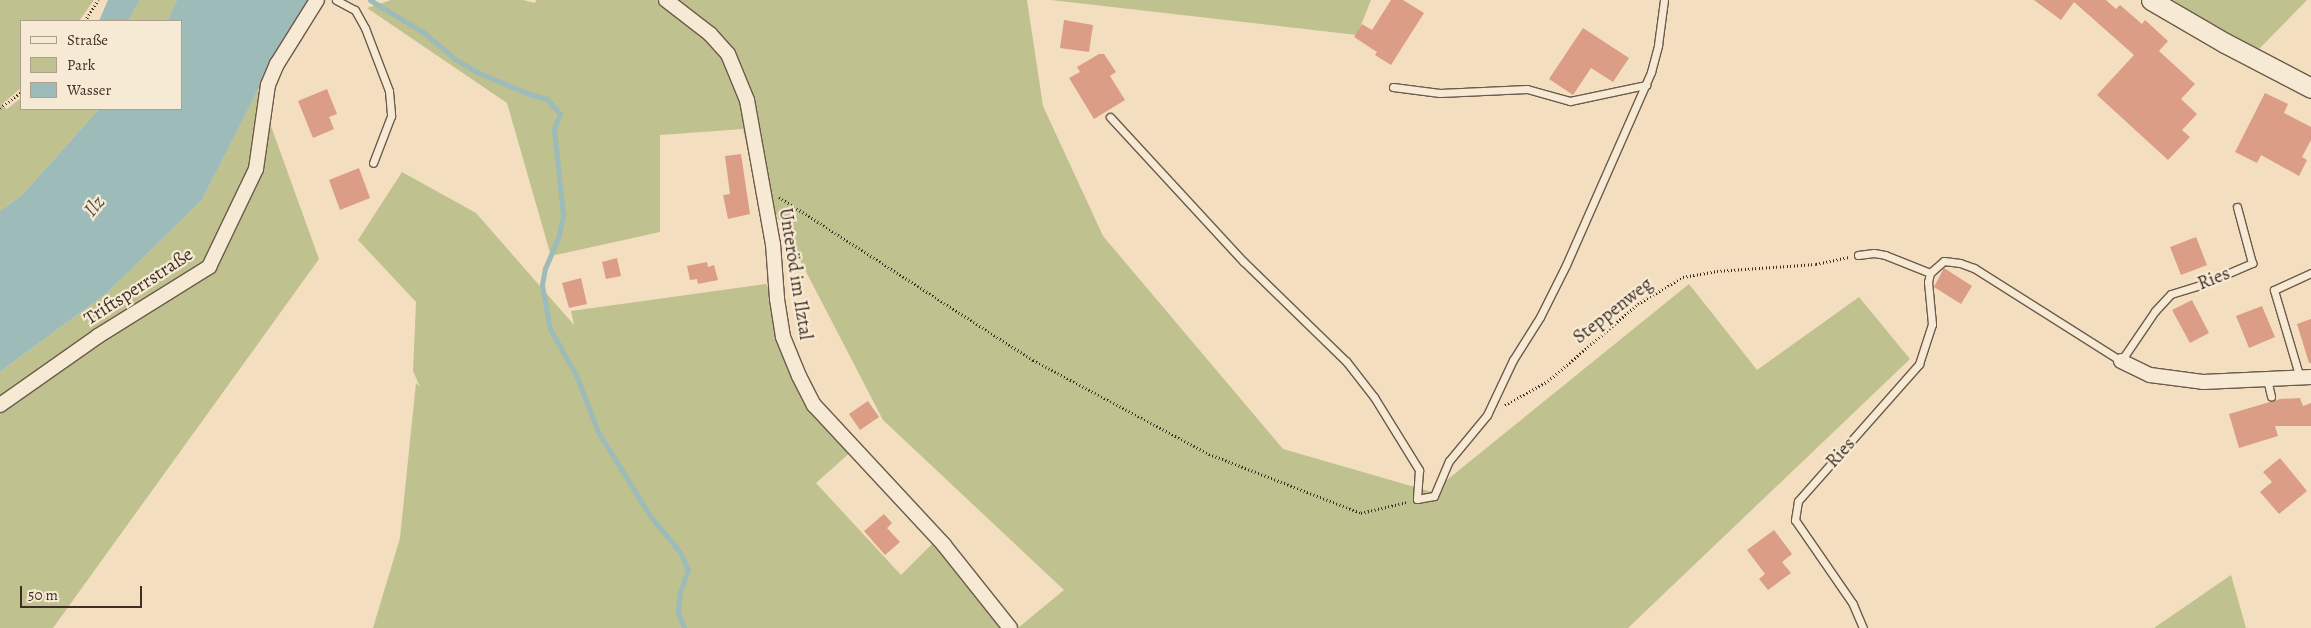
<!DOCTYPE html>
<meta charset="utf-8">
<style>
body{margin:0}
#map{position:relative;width:2311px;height:628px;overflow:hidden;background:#f3dfbf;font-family:Alegreya,serif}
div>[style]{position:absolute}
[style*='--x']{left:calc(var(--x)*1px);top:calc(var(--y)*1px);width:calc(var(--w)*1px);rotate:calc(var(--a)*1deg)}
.green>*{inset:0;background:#bfc18f}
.water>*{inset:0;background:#9dbbb8}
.stream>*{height:5px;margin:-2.5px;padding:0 2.5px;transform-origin:2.5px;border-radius:2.5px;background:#9dbbb8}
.building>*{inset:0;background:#db9d86}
.path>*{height:3px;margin-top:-1.5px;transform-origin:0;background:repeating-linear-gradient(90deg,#402e24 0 1px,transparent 0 3.5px)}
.roads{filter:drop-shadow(1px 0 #6d5a4b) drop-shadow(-1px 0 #6d5a4b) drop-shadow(0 1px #6d5a4b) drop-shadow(0 -1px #6d5a4b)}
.lane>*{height:7px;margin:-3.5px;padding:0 3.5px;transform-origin:3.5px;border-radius:3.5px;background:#f7ead5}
.street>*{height:14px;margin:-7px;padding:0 7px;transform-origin:7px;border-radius:7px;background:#f7ead5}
.secondary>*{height:19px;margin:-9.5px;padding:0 9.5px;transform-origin:9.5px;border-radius:9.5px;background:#f7ead5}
span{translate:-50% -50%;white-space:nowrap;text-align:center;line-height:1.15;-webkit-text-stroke:4.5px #f7ead5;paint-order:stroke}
.street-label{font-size:19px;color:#402e24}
.water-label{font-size:20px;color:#575149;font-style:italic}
.legend{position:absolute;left:20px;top:20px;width:162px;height:90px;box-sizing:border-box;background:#f7ead5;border:1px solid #ae9f8e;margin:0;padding:6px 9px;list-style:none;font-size:15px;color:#402e24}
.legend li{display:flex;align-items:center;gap:10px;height:25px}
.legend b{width:25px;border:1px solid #ae9f8e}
.scale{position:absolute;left:20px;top:586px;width:122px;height:22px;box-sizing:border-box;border:2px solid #402e24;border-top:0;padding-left:6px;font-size:15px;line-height:18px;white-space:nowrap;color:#402e24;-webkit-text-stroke:4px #f7ead5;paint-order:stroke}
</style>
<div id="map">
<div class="green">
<div style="clip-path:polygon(0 0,94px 0,79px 21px,21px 21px,21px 88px,1px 105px,7px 109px,21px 98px,21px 109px,99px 109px,22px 195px,0 211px)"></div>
<div style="clip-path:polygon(140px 0,177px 0,167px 21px,128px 21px)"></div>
<div style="clip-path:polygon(391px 0,523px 0,535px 3px,536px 0,1027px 0,1043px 106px,1103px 236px,1283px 449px,1432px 492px,1689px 284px,1757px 370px,1859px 297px,1910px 359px,1628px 628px,1018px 628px,1064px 590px,883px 420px,761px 185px,755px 184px,743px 129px,660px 135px,660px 232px,551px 256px,507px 103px,367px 8px)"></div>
<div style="clip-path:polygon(1051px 0,1371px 0,1357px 35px)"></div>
<div style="clip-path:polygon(2173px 0,2307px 0,2258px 50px,2222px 32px)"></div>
<div style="clip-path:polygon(258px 90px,319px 259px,53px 628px,0 628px,0 372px,108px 292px,202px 200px)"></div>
<div style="clip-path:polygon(402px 172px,476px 213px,574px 325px,571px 311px,766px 284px,777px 299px,799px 376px,853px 450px,816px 483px,901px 575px,935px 541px,1010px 628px,373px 628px,400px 538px,416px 383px,420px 387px,413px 371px,416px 302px,358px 240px)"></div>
<div style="clip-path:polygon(2231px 575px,2246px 628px,2154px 628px)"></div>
</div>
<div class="water">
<div style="clip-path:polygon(108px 0,140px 0,128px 21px,99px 21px)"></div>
<div style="clip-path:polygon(177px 0,308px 0,258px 90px,202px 200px,108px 292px,0 372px,0 211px,22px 195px,99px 109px,181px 109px,181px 21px,167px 21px)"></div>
</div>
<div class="stream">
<div style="--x:370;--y:0;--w:62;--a:31.1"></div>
<div style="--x:423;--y:32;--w:42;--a:40.2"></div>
<div style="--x:455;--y:59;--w:26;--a:31"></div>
<div style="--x:477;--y:72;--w:56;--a:22.9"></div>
<div style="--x:529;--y:94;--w:19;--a:16"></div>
<div style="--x:547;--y:99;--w:20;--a:49"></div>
<div style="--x:560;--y:114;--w:16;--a:112"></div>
<div style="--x:554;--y:129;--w:86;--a:84"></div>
<div style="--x:563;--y:215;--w:24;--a:102"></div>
<div style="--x:558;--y:238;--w:33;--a:113"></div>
<div style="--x:545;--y:268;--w:17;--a:100"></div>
<div style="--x:542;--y:285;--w:45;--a:79.7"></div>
<div style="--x:550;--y:329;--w:53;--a:60.5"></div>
<div style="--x:576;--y:375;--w:61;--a:68.9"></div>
<div style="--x:598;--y:432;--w:100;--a:58.1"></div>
<div style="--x:651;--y:517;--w:45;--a:50.4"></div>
<div style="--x:680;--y:552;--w:20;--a:66"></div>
<div style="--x:688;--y:570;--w:23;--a:110"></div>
<div style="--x:680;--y:592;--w:20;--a:96"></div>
<div style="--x:678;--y:612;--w:17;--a:69"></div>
</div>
<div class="building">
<div style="clip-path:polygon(1391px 0,1403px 0,1424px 13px,1391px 65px,1375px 55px,1377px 52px,1354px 37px,1362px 24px,1372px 30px)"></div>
<div style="clip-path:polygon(2034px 0,2106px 0,2116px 9px,2120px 5px,2142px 24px,2145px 20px,2168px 41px,2159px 51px,2195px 84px,2181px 99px,2197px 114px,2182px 130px,2190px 137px,2168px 160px,2097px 95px,2134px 55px,2074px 2px,2061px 20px)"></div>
<div style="clip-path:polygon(1064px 20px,1093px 25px,1089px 52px,1060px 48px)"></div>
<div style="clip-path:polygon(1583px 28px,1629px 58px,1613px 82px,1591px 68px,1573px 95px,1549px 79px)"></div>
<div style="clip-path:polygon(1099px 54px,1104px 54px,1116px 72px,1110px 76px,1125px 100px,1094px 119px,1069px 78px,1080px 72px,1077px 67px)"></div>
<div style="clip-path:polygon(327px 89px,337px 114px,329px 117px,334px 129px,313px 138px,298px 101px)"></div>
<div style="clip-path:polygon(2265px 93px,2288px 104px,2284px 113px,2311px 127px,2311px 140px,2302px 157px,2307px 160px,2299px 176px,2261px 155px,2257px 163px,2235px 152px)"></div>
<div style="clip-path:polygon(741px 154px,750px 214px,728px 219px,723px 195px,730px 194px,725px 156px)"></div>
<div style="clip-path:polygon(359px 168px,370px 198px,340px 210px,329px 180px)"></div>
<div style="clip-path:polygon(2196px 237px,2207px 265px,2181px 275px,2170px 247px)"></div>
<div style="clip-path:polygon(617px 258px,621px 276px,606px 279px,602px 262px)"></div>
<div style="clip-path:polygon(707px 262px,708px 267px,714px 265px,718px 280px,698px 284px,697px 279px,690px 280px,687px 266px)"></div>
<div style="clip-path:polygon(1944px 268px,1972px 286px,1961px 304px,1934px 287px)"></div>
<div style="clip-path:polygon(581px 278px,587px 304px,569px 308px,562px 283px)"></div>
<div style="clip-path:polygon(2192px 300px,2209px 333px,2190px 343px,2172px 310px)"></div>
<div style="clip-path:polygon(2262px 306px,2275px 337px,2249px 348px,2236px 316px)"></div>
<div style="clip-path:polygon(2311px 319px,2311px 363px,2309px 363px,2297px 324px)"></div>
<div style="clip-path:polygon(2300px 398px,2303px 406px,2311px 403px,2311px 426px,2275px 426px,2278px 436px,2239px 448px,2229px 414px,2280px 399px)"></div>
<div style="clip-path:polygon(868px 401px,879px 417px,860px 430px,849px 414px)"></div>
<div style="clip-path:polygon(2280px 458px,2307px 491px,2279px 514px,2260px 492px,2272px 482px,2263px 472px)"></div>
<div style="clip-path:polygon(884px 514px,892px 523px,887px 528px,900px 542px,885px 555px,864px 531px)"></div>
<div style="clip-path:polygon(1774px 530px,1792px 554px,1782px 562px,1791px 573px,1768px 590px,1759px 579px,1765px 574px,1747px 550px)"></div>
</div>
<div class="path">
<div style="--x:85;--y:21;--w:25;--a:-58"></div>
<div style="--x:0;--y:108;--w:26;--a:-37"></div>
<div style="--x:779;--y:197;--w:302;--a:32.7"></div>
<div style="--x:1033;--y:360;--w:200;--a:28.1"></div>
<div style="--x:1209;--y:454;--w:163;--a:21.2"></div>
<div style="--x:1361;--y:513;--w:47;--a:-13.4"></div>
<div style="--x:1505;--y:405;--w:49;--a:-29.2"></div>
<div style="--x:1548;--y:381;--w:118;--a:-40.5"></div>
<div style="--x:1638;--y:304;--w:52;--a:-31"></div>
<div style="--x:1683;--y:277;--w:35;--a:-10"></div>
<div style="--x:1717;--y:271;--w:99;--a:-4"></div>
<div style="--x:1816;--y:264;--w:33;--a:-12"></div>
</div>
<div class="roads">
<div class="lane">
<div style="--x:336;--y:0;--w:21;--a:28"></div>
<div style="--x:355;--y:10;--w:21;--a:61"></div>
<div style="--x:365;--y:28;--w:67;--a:69.1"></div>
<div style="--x:389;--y:91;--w:25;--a:85"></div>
<div style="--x:391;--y:116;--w:50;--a:111"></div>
<div style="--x:1393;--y:87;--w:47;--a:7.3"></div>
<div style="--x:1440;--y:93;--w:87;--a:-2.6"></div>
<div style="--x:1527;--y:89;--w:45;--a:15.6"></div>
<div style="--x:1570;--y:101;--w:78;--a:-11.9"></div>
<div style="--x:1110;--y:117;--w:196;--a:47.3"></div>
<div style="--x:1243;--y:261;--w:144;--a:44.2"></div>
<div style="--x:1346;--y:361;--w:46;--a:52.1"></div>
<div style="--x:1374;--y:397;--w:86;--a:58.3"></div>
<div style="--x:1419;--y:470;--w:29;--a:94"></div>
<div style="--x:1417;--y:499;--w:17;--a:-10"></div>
<div style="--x:1434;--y:496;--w:38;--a:-67"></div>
<div style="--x:1449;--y:461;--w:60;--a:-50.4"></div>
<div style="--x:1487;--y:415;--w:61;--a:-64.7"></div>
<div style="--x:1513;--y:360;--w:51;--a:-57.9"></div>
<div style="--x:1540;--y:317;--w:58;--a:-63.4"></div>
<div style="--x:1566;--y:265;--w:211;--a:-66.2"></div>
<div style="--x:1651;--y:72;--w:28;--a:-75"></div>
<div style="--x:1658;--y:45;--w:45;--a:-82.4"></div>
<div style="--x:1858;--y:255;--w:16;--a:-7"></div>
<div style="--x:1874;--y:253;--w:11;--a:10"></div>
<div style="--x:1885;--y:255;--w:48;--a:21.8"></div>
<div style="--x:2300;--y:378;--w:92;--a:-106.5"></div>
<div style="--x:2274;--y:290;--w:41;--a:-24.7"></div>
<div style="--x:2267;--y:379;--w:18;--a:77"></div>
<div style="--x:1863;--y:628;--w:26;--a:-113"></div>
<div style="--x:1853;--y:604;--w:102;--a:-124.6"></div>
<div style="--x:1795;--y:520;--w:19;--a:-81"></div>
<div style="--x:1798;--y:501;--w:183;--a:-48.5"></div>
<div style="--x:1919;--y:364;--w:42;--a:-72"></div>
<div style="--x:1932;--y:324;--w:42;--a:-95.4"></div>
<div style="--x:1928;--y:282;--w:9;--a:-77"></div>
<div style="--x:1930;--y:273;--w:18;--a:-41"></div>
<div style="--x:1944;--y:261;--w:16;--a:7"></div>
<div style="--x:1960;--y:263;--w:15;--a:20"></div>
<div style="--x:1974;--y:268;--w:174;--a:32.3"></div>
<div style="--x:2121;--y:361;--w:60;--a:-55.8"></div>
<div style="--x:2155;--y:311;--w:23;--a:-47"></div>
<div style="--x:2171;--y:294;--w:31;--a:-17"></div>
<div style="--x:2201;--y:285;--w:56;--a:-23.3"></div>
<div style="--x:2252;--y:263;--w:58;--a:-105"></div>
</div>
<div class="street">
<div style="--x:666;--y:0;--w:56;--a:37.7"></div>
<div style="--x:710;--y:34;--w:27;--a:48"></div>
<div style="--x:728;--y:54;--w:50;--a:67.6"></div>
<div style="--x:747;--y:100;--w:146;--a:79.8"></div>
<div style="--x:773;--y:244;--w:55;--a:85.8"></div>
<div style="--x:777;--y:299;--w:38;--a:81"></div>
<div style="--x:783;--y:337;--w:42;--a:67.7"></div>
<div style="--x:799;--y:376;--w:33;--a:63"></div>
<div style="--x:814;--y:405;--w:191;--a:47.1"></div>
<div style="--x:944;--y:545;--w:106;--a:51.5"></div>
<div style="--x:2121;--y:361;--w:32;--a:26"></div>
<div style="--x:2150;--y:375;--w:53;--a:7.5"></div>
<div style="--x:2203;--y:382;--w:108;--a:-2.7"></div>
<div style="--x:0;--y:405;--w:120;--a:-35.1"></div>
<div style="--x:98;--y:336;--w:131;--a:-31.9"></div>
<div style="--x:209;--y:267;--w:109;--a:-64.4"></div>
<div style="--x:256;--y:169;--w:85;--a:-81.9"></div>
<div style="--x:268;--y:85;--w:23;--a:-67"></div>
<div style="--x:277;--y:64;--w:75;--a:-58"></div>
</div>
<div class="secondary">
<div style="--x:2151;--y:0;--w:86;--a:30.2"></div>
<div style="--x:2225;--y:43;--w:97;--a:27.6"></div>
</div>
</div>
<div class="street-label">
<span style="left:795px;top:274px;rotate:81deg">Unteröd im Ilztal</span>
<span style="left:2214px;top:279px;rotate:-22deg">Ries</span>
<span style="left:139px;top:287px;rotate:-33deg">Triftsperrstraße</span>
<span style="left:1613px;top:311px;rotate:-38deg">Steppenweg</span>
<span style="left:1841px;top:453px;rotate:-48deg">Ries</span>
</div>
<div class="water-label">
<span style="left:94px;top:206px;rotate:-50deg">Ilz</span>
</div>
<ul class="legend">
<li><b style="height:6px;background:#f7ead5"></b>Straße</li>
<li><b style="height:14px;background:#bfc18f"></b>Park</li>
<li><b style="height:14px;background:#9dbbb8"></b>Wasser</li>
</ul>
<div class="scale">50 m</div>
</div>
